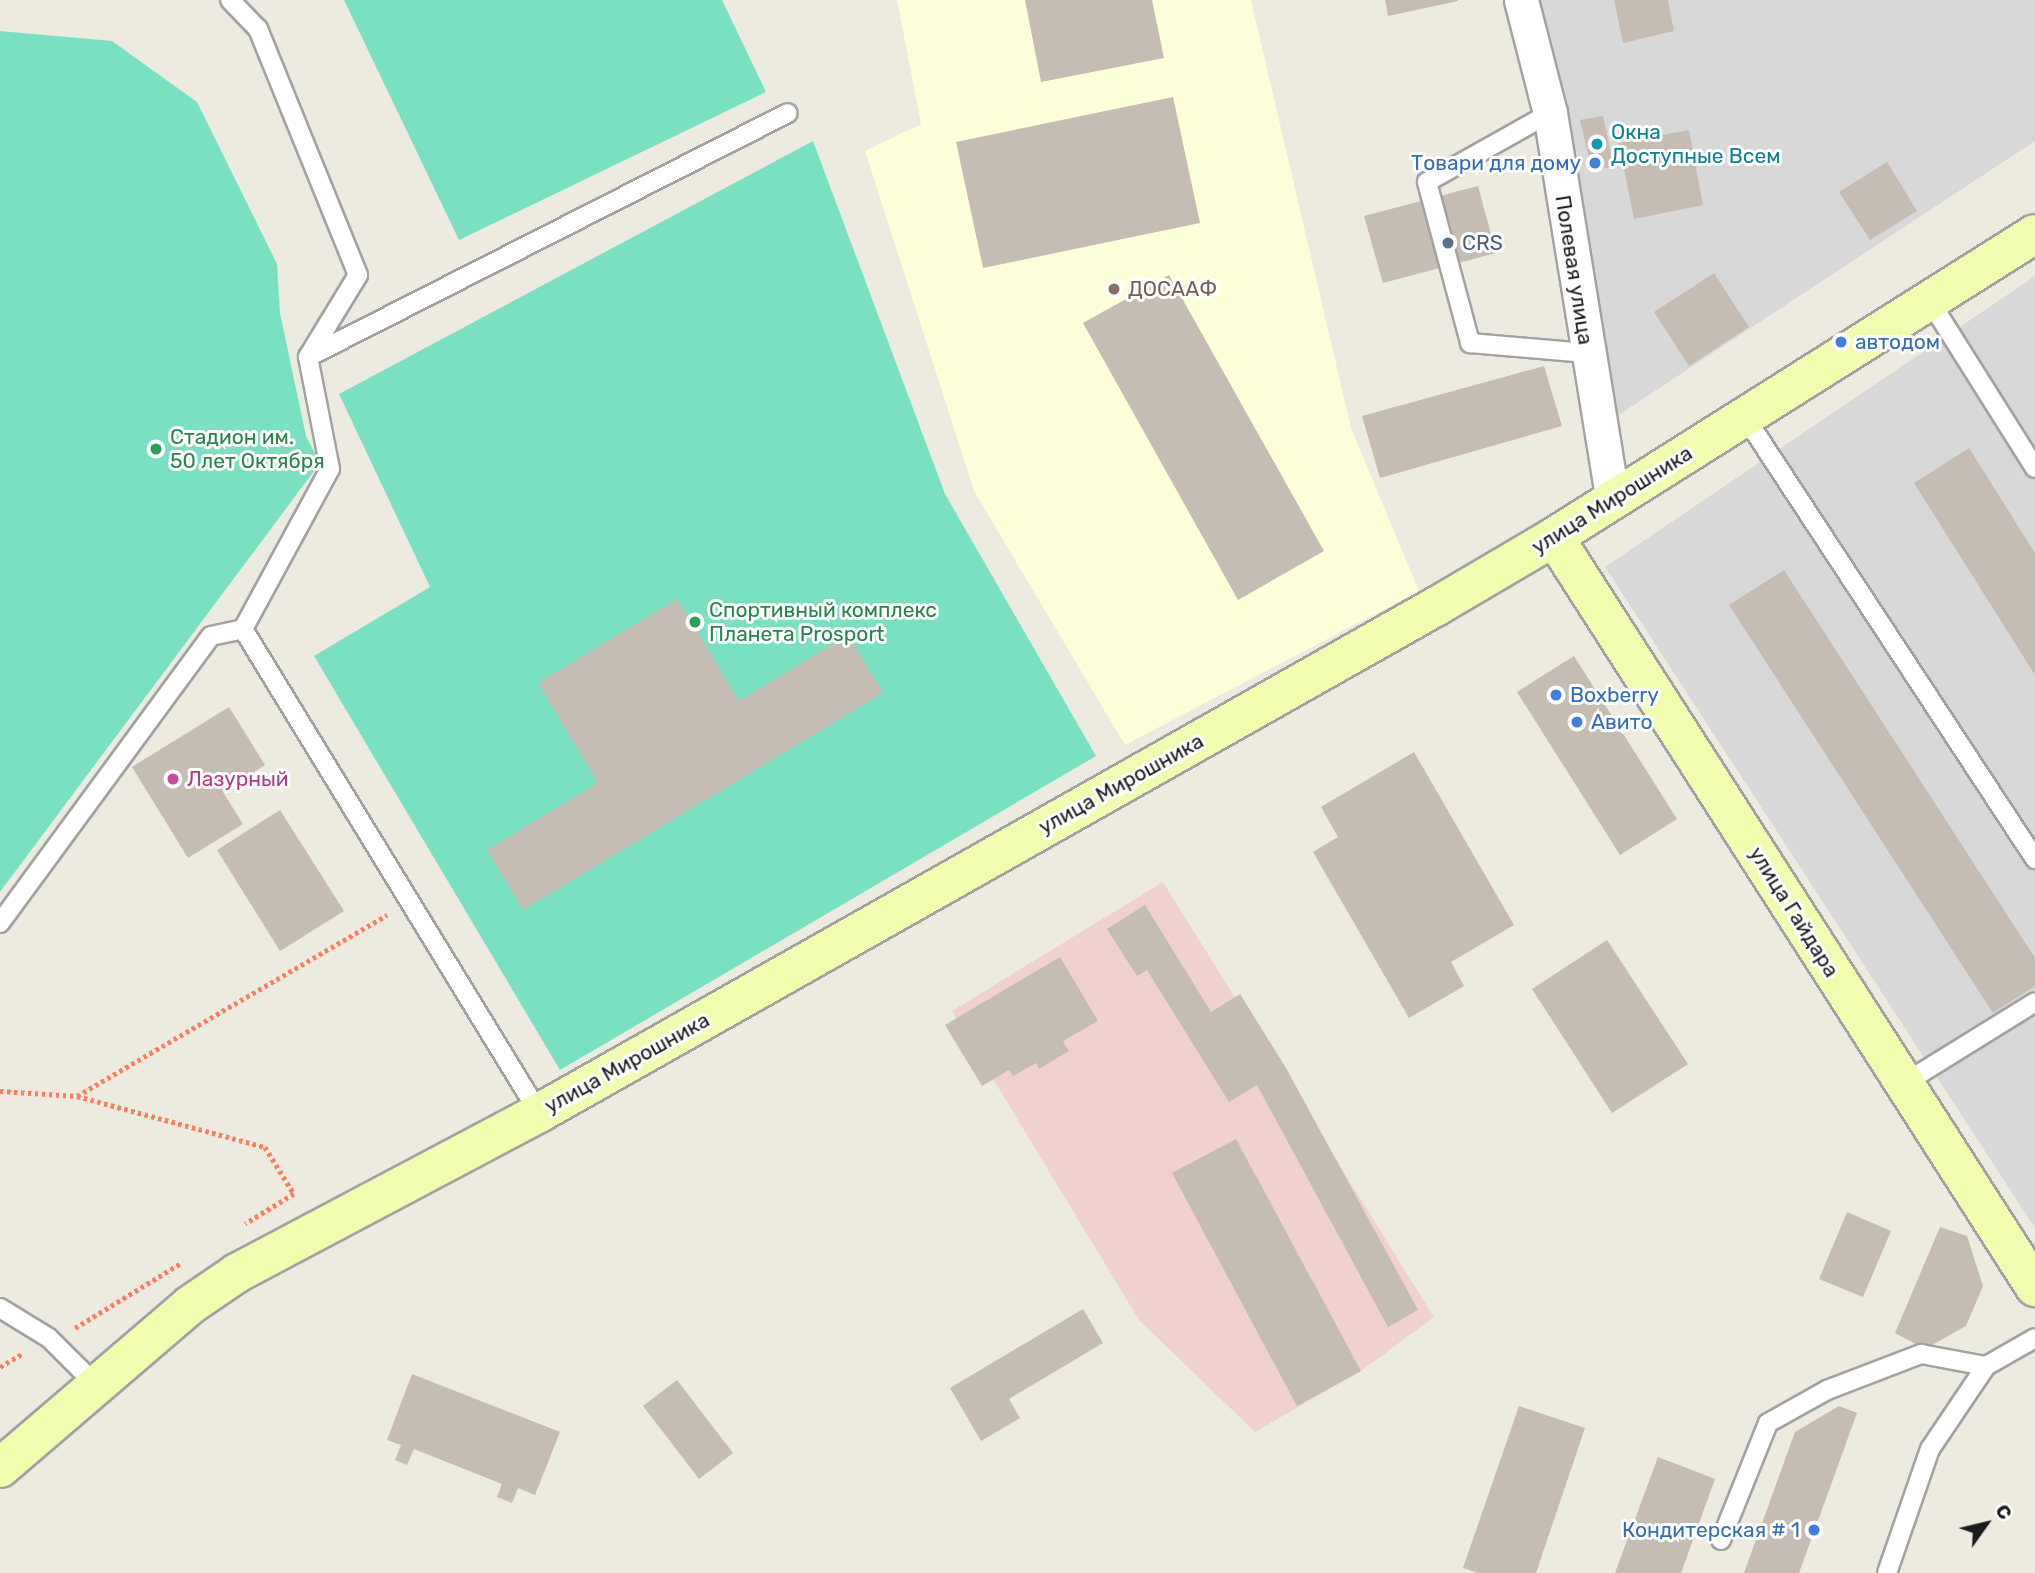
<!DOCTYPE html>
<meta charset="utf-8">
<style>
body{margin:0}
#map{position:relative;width:2035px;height:1573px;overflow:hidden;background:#edeae0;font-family:Rubik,sans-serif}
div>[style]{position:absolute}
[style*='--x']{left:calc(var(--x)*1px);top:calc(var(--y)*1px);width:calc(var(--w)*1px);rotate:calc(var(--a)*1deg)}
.residential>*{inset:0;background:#d9d8d8}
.commercial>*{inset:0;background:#f0d1cd}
.education>*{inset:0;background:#fcffd7}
.pitch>*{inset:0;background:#79e1c2}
.building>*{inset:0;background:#c5bcb3}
.path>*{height:4.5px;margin-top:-2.25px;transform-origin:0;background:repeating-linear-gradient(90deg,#ff7d5f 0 3.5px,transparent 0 7px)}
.roads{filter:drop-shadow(2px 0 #a2a2a2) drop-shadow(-2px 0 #a2a2a2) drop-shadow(0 2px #a2a2a2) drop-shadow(0 -2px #a2a2a2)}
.service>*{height:18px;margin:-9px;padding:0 9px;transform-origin:9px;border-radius:9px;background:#fff}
.minor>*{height:33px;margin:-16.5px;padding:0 16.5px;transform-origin:16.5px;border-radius:16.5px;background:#fff}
.secondary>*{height:38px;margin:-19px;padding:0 19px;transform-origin:19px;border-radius:19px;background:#f1fcaf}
.dots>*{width:19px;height:19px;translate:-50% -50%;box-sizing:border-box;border:4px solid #fff;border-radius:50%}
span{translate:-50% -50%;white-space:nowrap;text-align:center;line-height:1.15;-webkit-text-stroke:6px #fff;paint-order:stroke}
.culture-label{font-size:21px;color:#0d838f}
.left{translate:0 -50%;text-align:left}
.shop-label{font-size:21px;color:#366cbe}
.right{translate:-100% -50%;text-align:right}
.service-label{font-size:21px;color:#4e5e75}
.street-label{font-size:21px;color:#1b1b1b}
.education-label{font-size:21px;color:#785e54}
.leisure-label{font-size:21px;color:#27864d}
.hotel-label{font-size:21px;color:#b23c85}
.north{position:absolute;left:1951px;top:1489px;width:70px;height:70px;-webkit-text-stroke:5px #fff;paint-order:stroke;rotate:56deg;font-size:19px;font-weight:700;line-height:28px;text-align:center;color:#1b1b1b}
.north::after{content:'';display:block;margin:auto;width:24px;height:32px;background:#1b1b1b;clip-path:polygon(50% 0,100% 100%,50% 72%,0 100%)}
</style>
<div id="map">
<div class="residential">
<div style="clip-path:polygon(1531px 0,2035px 0,2035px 141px,1617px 416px)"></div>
<div style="clip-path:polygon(2035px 276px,2035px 1228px,1605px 567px)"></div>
</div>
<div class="commercial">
<div style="clip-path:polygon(1163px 882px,1434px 1317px,1361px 1371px,1255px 1432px,1139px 1320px,952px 1011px)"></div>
</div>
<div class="education">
<div style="clip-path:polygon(897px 0,1251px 0,1351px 428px,1419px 591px,1125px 745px,974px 491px,865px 151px,921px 124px)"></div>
</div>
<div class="pitch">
<div style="clip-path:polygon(344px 0,722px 0,766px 92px,459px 240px)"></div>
<div style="clip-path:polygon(0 31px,112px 41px,197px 102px,277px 264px,280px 313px,306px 436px,320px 463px,0 892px)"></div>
<div style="clip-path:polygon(813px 141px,945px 494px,1096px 756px,560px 1070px,314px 656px,430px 587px,339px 394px)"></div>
</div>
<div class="building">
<div style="clip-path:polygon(1025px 0,1152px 0,1164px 58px,1041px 82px)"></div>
<div style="clip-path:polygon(1385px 0,1458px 0,1458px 1px,1388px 16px)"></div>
<div style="clip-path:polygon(1614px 0,1668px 0,1674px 31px,1623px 43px)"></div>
<div style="clip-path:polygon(1173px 97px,1200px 223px,983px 268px,956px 142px)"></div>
<div style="clip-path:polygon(1603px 116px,1614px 167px,1592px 170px,1580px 120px)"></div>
<div style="clip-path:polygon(1689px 130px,1703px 205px,1634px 219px,1619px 143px)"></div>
<div style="clip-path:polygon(1887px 162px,1917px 211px,1870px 240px,1839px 192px)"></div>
<div style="clip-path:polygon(1478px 186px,1496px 253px,1383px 283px,1364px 216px)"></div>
<div style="clip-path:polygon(1714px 273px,1749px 327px,1689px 366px,1654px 312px)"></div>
<div style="clip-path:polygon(1169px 275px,1324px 551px,1238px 600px,1083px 323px)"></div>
<div style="clip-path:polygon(1544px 366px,1562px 426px,1380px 478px,1362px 416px)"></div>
<div style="clip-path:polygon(1969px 448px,2035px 553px,2035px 675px,1914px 483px)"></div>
<div style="clip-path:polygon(1784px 570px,2035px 958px,2035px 986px,1993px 1013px,1729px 605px)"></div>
<div style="clip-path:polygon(677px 599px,739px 701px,848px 635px,883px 693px,523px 910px,487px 850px,598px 783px,538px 683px)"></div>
<div style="clip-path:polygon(1574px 656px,1677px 819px,1620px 855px,1517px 692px)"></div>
<div style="clip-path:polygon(229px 707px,265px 765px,223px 792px,243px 824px,188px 858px,132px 767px)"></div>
<div style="clip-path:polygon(1414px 752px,1514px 925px,1451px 962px,1464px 986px,1409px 1018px,1313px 852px,1338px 837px,1321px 807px)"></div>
<div style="clip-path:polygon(280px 810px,344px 911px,280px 951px,217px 850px)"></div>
<div style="clip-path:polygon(1145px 905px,1211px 1012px,1240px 994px,1286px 1068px,1418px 1310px,1388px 1327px,1257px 1085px,1229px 1102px,1147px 970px,1137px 976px,1107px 929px)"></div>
<div style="clip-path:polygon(1607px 940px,1688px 1064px,1612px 1113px,1532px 989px)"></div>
<div style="clip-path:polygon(1060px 957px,1098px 1021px,1063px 1041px,1069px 1051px,1039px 1069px,1036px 1063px,1013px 1076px,1009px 1070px,982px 1086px,945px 1025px)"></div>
<div style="clip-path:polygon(1236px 1139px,1361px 1371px,1297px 1406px,1172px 1173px)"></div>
<div style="clip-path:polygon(1847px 1212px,1891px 1231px,1863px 1297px,1819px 1279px)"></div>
<div style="clip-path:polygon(1940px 1227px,1967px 1236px,1983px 1286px,1966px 1326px,1925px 1349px,1895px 1333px)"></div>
<div style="clip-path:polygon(1083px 1309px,1103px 1343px,1009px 1399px,1020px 1418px,981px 1441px,950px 1388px)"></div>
<div style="clip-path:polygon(412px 1374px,560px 1432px,535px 1495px,518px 1488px,512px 1503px,497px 1497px,502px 1484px,414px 1449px,407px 1465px,395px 1460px,401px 1445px,387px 1440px)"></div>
<div style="clip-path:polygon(677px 1380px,733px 1453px,699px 1479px,643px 1406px)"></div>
<div style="clip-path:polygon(1519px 1406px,1585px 1428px,1536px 1573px,1478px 1573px,1463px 1568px)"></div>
<div style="clip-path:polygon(1839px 1406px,1857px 1413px,1799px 1573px,1744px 1573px,1795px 1432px)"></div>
<div style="clip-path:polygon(1658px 1457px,1715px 1479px,1681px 1573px,1615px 1573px)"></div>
</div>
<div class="path">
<div style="--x:0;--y:1091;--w:77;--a:3.7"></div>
<div style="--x:77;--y:1096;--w:359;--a:-30.3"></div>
<div style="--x:77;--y:1096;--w:195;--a:15.2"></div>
<div style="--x:265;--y:1147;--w:55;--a:58.3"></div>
<div style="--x:294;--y:1194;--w:57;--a:148.5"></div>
<div style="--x:75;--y:1328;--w:124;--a:-31.5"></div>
<div style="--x:0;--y:1367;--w:27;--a:-31"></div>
</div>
<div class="roads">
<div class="service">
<div style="--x:1550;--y:113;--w:141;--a:150.7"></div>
<div style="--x:1427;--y:182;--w:167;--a:75"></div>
<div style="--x:1470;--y:343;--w:117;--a:4.9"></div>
<div style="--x:1931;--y:303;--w:195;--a:57.8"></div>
<div style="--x:308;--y:357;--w:538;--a:-26.95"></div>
<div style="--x:1745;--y:417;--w:529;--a:56.73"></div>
<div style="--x:243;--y:629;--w:567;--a:58.55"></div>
<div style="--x:0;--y:923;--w:356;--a:-53.7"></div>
<div style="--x:211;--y:636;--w:33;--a:-12"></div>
<div style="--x:243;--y:629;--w:182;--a:-61.5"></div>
<div style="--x:330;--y:469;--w:114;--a:-101.1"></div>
<div style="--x:308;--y:357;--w:96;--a:-58.6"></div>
<div style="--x:358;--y:275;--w:266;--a:-112.1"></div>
<div style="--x:258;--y:29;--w:40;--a:-134"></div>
<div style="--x:1903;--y:1084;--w:155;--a:-31.8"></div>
<div style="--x:0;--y:1308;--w:57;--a:31.5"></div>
<div style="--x:49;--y:1338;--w:65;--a:45"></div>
<div style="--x:1721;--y:1540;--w:126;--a:-68.1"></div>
<div style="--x:1768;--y:1423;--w:68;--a:-29.2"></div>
<div style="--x:1827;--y:1390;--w:101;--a:-21"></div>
<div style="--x:1921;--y:1354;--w:66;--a:10.5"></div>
<div style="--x:1887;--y:1573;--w:131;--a:-70.9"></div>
<div style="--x:1930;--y:1449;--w:100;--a:-56"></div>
<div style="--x:1986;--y:1366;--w:56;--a:-29.7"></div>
</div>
<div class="minor">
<div style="--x:1521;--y:0;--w:117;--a:75.6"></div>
<div style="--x:1550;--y:113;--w:392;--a:80.8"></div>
</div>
<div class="secondary">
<div style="--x:1554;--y:537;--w:891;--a:57.33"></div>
<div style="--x:0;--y:1468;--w:250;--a:-40.6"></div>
<div style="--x:190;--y:1305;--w:57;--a:-34.2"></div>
<div style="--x:237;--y:1273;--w:342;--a:-27.9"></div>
<div style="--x:539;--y:1113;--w:1031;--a:-29.45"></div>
<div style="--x:1437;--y:606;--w:136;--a:-30.5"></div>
<div style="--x:1554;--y:537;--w:568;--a:-32.21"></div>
</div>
</div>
<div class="dots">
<div style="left:1597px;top:144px;background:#0f9aa8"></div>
<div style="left:1595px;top:163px;background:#3f7fe0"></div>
<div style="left:1448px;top:243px;background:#5c6f8a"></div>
<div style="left:1114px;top:289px;background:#8d6e63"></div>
<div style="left:1841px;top:342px;background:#3f7fe0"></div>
<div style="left:156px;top:449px;background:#2e9e5b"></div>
<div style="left:695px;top:622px;background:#2e9e5b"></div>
<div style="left:1556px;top:695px;background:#3f7fe0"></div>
<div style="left:1577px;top:722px;background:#3f7fe0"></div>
<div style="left:173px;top:779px;background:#d1479c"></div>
<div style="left:1814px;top:1530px;background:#3f7fe0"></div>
</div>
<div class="culture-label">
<span class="left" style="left:1611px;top:144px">Окна<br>Доступные Всем</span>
</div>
<div class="shop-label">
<span class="right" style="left:1581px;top:163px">Товари для дому</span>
<span class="left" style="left:1855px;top:342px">автодом</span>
<span class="left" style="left:1570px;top:695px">Boxberry</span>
<span class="left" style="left:1591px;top:722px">Авито</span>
<span class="right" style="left:1800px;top:1530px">Кондитерская # 1</span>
</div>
<div class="service-label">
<span class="left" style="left:1462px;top:243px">CRS</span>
</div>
<div class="street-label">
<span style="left:1574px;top:270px;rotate:81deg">Полевая улица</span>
<span style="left:1612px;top:500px;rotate:-32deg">улица Мирошника</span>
<span style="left:1121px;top:784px;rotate:-29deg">улица Мирошника</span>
<span style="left:1794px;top:912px;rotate:58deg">улица Гайдара</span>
<span style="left:627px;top:1063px;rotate:-29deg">улица Мирошника</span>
</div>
<div class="education-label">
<span class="left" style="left:1128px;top:289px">ДОСААФ</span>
</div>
<div class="leisure-label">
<span class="left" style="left:170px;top:449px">Стадион им.<br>50 лет Октября</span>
<span class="left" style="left:709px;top:622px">Спортивный комплекс<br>Планета Prosport</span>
</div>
<div class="hotel-label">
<span class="left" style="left:187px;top:779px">Лазурный</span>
</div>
<div class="north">С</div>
</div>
